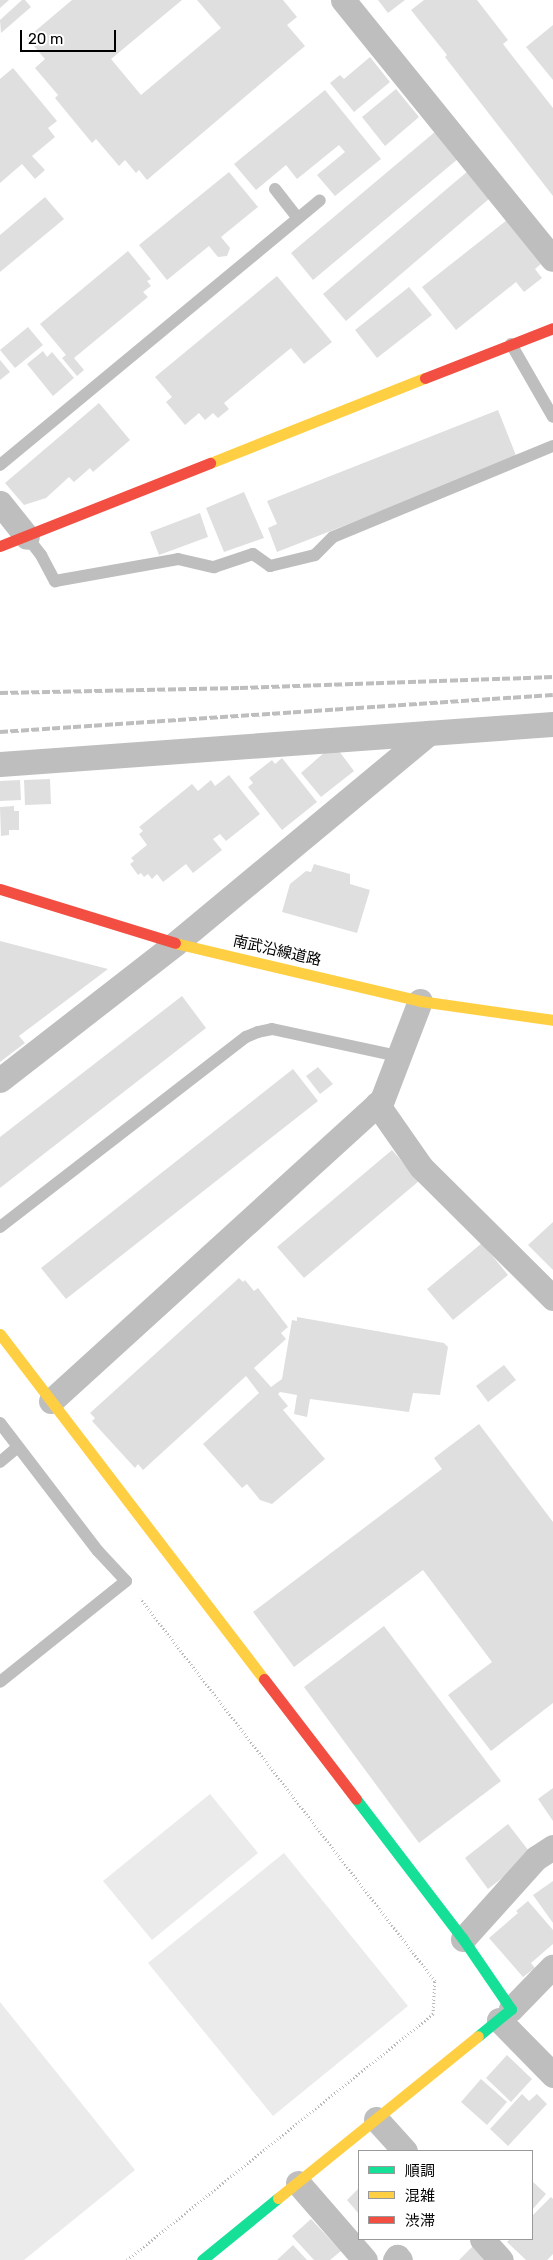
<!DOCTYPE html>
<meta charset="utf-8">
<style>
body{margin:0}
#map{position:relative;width:553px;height:2260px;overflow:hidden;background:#fff;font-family:Rubik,"Noto Sans JP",sans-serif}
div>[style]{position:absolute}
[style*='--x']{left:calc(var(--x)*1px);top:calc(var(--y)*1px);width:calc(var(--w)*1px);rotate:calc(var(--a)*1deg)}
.green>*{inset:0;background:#ebebeb}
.building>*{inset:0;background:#dfdfdf}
.path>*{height:3px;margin-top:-1.5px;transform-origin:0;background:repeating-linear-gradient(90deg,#b9b9b9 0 1px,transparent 0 3.5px)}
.lane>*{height:12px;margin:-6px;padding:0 6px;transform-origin:6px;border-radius:6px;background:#bebebe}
.street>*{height:25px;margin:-12.5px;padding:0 12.5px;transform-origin:12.5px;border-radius:12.5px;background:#bebebe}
.fast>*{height:11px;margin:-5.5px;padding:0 5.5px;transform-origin:5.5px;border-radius:5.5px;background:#16e098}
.slow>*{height:11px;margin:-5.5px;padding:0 5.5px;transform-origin:5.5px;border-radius:5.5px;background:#ffcf43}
.jam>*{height:11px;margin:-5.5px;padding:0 5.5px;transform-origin:5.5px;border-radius:5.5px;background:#f24e42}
.rail>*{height:4px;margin-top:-2px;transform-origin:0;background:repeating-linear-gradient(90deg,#bebebe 0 8px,transparent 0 10.5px)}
span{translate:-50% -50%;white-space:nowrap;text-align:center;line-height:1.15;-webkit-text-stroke:4px #fff;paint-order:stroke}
.street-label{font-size:15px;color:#000}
.legend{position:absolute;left:358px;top:2150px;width:175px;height:90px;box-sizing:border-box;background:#fff;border:1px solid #999;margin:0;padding:6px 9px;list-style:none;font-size:15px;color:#000}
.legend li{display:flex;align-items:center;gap:10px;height:25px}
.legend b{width:25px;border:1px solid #999}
.scale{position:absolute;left:20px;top:30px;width:96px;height:22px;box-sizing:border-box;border:2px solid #000;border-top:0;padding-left:6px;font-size:15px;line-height:18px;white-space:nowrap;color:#000;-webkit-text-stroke:4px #fff;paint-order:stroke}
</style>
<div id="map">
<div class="green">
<div style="clip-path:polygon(210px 1794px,258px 1853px,152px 1940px,103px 1881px)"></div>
<div style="clip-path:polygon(284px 1853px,408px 2006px,273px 2116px,148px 1963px)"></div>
<div style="clip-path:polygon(0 2002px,135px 2170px,24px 2260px,0 2260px)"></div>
</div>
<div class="building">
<div style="clip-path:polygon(0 0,9px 0,0 8px)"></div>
<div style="clip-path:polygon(22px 0,25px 0,31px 7px,1px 33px,0 20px)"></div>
<div style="clip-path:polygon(72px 0,182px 0,111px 59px,141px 95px,221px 28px,197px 0,283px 0,297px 17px,287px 25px,305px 46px,147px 180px,139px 170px,136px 173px,125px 160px,119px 166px,96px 139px,92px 143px,55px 98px,58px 95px,35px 68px,45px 59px,27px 38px)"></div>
<div style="clip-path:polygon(378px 0,405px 0,388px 13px)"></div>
<div style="clip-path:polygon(424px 0,477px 0,508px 40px,503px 44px,553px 108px,553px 196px,445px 57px,447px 55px,411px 10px)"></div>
<div style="clip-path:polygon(553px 25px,553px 80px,526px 47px)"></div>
<div style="clip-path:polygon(370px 57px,390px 82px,354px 112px,330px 83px,340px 75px,344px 79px)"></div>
<div style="clip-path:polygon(13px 68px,57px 121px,48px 128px,55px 137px,32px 156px,45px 170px,35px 179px,22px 164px,0 183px,0 79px)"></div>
<div style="clip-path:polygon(396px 89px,419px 117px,385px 146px,362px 117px)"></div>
<div style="clip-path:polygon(325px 90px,381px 159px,335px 196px,317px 175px,345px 152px,339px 145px,297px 179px,286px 165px,256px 190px,234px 164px)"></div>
<div style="clip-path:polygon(436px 131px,459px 158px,313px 280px,291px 253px)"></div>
<div style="clip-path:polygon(468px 171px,490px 198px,346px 321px,323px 294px)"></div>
<div style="clip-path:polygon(229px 172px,258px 207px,221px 237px,230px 248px,227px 256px,218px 257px,209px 246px,167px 280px,139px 245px)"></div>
<div style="clip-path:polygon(45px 197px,64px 219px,0 272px,0 235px)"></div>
<div style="clip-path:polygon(507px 220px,541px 264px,535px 269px,542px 278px,524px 292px,516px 282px,456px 330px,422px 287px)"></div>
<div style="clip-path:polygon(128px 251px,151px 279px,147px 281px,151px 286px,143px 292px,148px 297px,74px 358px,84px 370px,77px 376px,62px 358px,66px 355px,40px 324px)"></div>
<div style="clip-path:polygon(277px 276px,332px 342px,304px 364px,291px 348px,224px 403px,229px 409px,218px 418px,213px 413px,205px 420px,199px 413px,185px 425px,166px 402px,172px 397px,155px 377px)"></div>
<div style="clip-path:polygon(409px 287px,432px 315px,377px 358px,355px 330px)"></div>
<div style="clip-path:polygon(28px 327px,43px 345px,15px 368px,0 350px)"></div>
<div style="clip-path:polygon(43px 351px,47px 357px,52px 352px,74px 378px,53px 396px,27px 364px)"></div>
<div style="clip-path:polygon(0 360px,10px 372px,0 380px)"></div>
<div style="clip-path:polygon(99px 403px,130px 440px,93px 472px,90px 468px,74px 482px,69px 477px,46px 498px,24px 505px,5px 483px)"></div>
<div style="clip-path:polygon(498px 410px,517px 458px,277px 552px,268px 528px,277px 524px,267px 501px)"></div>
<div style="clip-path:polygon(244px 492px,264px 538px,224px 552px,206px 508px)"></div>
<div style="clip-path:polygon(200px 513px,208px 537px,159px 555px,150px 532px)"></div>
<div style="clip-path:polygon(326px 751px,339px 751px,354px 771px,321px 797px,301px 773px)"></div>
<div style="clip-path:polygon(282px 758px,317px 802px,282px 830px,248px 787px,253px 783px,249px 778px,272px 760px,275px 764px)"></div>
<div style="clip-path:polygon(229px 775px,260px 814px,226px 841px,220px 834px,213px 839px,222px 850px,193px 873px,186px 864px,163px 882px,157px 874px,152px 879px,148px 874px,144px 877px,141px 873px,138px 875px,130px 864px,134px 861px,131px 858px,147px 845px,139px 834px,143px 831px,139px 827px,192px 784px,198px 791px,211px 780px,215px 786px)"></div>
<div style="clip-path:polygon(50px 779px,51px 804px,25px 805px,24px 780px)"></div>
<div style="clip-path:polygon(20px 780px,21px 800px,0 801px,0 781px)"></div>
<div style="clip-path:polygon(14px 806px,14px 811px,19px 811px,19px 830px,9px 830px,9px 835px,1px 836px,0 807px)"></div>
<div style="clip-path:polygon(314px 864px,350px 874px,350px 884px,370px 890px,357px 933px,282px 912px,290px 884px,306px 871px,311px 872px)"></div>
<div style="clip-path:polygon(0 941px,108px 969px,19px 1036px,25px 1043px,0 1062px)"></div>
<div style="clip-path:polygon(182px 996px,206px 1028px,0 1188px,0 1137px)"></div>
<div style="clip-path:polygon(318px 1067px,333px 1084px,320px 1094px,306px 1076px)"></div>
<div style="clip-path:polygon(293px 1069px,318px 1101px,66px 1299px,41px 1268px)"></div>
<div style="clip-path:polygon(392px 1150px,419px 1181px,304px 1278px,277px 1247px)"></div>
<div style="clip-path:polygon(553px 1222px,553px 1270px,528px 1245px)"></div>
<div style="clip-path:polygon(482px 1243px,508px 1275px,453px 1320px,427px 1289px)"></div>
<div style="clip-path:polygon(239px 1278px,243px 1282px,245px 1280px,254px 1291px,258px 1288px,288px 1327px,281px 1333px,286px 1339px,254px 1368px,271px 1387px,282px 1379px,292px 1320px,297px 1321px,297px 1317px,444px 1343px,448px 1347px,440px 1395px,413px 1393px,409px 1412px,310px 1399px,307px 1417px,294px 1414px,297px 1395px,280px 1392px,278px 1394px,288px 1406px,283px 1410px,325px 1459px,272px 1504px,260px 1500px,247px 1484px,242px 1488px,203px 1444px,259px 1393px,246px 1376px,143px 1470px,138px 1464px,135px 1468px,92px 1421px,95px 1418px,90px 1413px)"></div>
<div style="clip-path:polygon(504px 1365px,516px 1380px,488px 1402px,476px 1386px)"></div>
<div style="clip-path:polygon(479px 1424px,553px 1522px,553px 1703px,491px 1751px,448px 1695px,492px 1662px,423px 1570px,294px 1667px,253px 1612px,442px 1469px,434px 1458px)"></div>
<div style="clip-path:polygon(384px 1626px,501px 1781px,419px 1843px,304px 1687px)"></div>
<div style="clip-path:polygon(553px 1788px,553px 1821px,538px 1799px)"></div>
<div style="clip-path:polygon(508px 1824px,532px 1855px,488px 1889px,465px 1858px)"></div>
<div style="clip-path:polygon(553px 1881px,553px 1923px,533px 1895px)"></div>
<div style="clip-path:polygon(528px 1901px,553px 1930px,553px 1944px,531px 1963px,535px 1968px,523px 1977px,489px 1938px,518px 1913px,516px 1911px)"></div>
<div style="clip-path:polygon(507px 2055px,532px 2079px,511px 2102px,486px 2078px)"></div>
<div style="clip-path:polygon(481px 2079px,507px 2102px,487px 2125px,461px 2102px)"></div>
<div style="clip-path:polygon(522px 2094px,529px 2101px,537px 2094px,547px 2104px,508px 2146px,490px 2129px)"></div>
<div style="clip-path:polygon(532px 2181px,546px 2194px,532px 2210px)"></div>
<div style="clip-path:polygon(359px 2188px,359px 2214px,347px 2200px)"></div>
<div style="clip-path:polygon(551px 2197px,553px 2199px,553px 2254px,547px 2260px,526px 2260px,507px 2242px,510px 2239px,532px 2239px,532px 2216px)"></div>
<div style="clip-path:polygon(311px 2219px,341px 2251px,330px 2260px,314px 2260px,292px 2236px)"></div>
<div style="clip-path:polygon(475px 2244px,490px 2260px,459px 2260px)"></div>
<div style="clip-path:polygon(293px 2245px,307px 2260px,277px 2260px)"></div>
</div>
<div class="path">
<div style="--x:127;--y:2260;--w:393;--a:-38.8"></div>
<div style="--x:433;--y:2014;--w:33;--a:-87"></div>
<div style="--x:435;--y:1981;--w:483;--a:-127.6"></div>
</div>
<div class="lane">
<div style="--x:275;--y:189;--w:37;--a:52"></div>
<div style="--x:511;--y:344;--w:84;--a:60.1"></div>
<div style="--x:0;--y:465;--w:415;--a:-39.6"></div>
<div style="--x:27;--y:537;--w:23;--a:52"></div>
<div style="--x:41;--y:555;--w:30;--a:62"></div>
<div style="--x:55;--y:581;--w:125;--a:-10.1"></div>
<div style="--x:178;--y:559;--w:37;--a:13"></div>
<div style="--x:214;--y:567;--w:41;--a:-18.4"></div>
<div style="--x:253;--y:554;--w:21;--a:35"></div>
<div style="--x:270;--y:566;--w:46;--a:-13.7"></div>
<div style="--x:315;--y:555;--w:25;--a:-45"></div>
<div style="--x:333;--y:537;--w:238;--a:-22.5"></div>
<div style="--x:0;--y:1227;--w:311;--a:-37.7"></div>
<div style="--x:246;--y:1037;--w:13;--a:-23"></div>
<div style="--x:258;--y:1032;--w:14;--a:-12"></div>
<div style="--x:272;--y:1029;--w:129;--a:12.1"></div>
<div style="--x:0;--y:1423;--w:161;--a:52.6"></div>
<div style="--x:98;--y:1551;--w:41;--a:47"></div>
<div style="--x:126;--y:1581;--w:161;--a:141.3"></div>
<div style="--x:0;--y:1462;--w:23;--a:-40"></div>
</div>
<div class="street">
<div style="--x:343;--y:0;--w:333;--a:51"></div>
<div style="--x:0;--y:503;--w:43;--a:51.5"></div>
<div style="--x:0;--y:764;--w:554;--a:-4.14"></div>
<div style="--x:0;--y:1080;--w:223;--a:-37.9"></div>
<div style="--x:176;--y:943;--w:329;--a:-39.7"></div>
<div style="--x:377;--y:1104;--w:77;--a:55.1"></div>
<div style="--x:421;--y:1167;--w:186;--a:44.8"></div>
<div style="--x:51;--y:1401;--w:447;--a:-42.3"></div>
<div style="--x:382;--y:1100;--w:106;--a:-69"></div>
<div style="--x:463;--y:1939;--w:109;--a:-48"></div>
<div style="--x:536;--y:1858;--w:20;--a:-33"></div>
<div style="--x:511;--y:2009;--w:59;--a:-45.7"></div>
<div style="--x:499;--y:2020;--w:77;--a:45.5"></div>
<div style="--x:376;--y:2119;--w:43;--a:47.8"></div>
<div style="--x:298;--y:2183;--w:102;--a:49"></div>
<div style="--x:482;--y:2239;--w:28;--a:48"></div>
<div style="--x:395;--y:2260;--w:4;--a:-56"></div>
<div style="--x:397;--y:2257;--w:4;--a:45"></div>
</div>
<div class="fast">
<div style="--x:356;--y:1799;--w:176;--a:52.6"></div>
<div style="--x:463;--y:1939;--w:85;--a:55.6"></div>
<div style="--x:511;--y:2009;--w:43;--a:140.7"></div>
<div style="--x:202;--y:2260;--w:98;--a:-39.2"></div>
</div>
<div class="slow">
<div style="--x:210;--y:463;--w:231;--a:-21.6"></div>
<div style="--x:175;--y:943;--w:252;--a:13.3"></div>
<div style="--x:420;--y:1001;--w:134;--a:8.1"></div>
<div style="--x:0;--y:1334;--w:434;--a:52.6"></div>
<div style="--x:278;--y:2198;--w:257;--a:-39"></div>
</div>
<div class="jam">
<div style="--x:425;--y:378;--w:137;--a:-21.3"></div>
<div style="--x:0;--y:546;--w:226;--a:-21.6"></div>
<div style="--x:0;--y:889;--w:183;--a:17.1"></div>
<div style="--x:264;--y:1679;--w:151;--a:52.5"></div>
</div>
<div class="rail">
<div style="--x:0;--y:693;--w:240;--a:-1.2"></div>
<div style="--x:240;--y:688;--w:313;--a:-2"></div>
<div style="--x:0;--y:732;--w:554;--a:-3.83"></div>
</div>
<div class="street-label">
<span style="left:277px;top:951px;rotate:13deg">南武沿線道路</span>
</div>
<ul class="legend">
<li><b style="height:6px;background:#16e098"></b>順調</li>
<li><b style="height:6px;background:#ffcf43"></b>混雑</li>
<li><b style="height:6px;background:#f24e42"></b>渋滞</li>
</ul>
<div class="scale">20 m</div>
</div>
